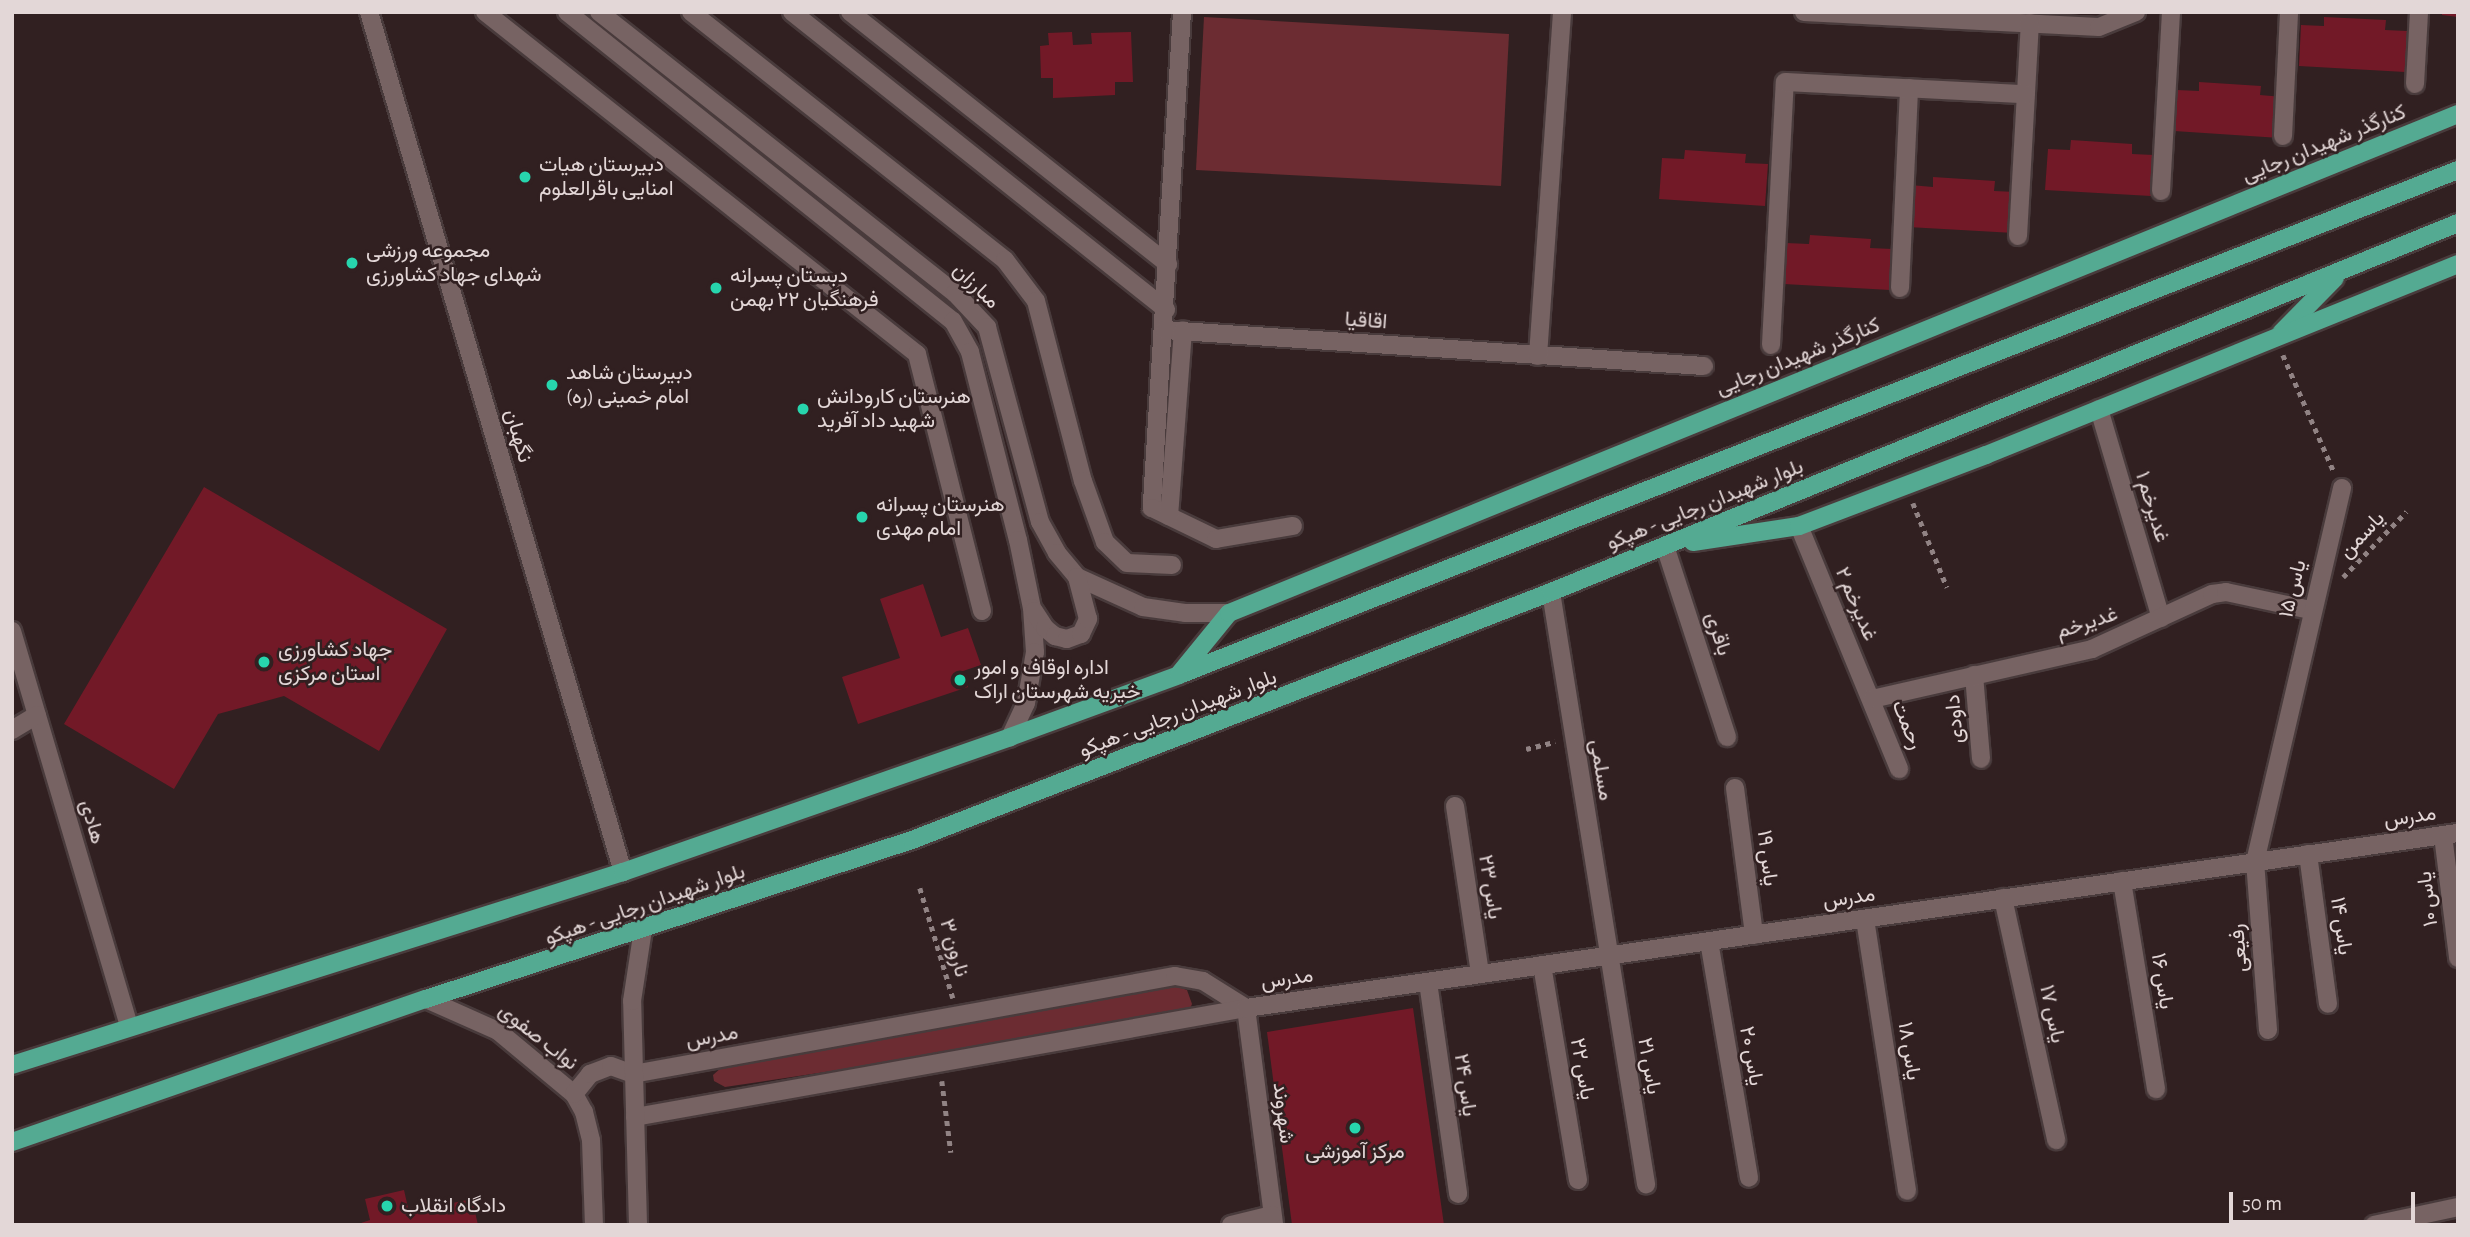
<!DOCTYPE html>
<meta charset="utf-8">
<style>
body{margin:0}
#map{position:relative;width:2470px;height:1237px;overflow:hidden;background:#312021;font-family:"Alegreya Sans",Vazirmatn,sans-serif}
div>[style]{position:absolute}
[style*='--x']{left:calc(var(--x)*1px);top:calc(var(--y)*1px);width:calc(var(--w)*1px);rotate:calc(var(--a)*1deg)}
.green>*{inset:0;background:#6c2c32}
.building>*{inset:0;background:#721927}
.path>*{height:4.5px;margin-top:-2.25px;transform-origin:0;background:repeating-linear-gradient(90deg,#918384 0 5px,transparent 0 10px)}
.roads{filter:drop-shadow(2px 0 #493b3c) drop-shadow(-2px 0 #493b3c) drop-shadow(0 2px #493b3c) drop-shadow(0 -2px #493b3c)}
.minor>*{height:18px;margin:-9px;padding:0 9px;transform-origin:9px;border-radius:9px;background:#776363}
.major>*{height:18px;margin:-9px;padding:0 9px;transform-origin:9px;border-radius:9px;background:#54aa92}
.dots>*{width:19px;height:19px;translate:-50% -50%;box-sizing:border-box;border:4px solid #312021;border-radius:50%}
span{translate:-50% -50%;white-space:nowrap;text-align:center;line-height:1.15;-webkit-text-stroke:5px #312021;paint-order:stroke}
.street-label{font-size:21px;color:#e3d7d7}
.poi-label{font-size:21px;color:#e3d7d7}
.left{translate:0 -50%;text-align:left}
.frame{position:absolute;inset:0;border:14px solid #e3d7d7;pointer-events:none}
.scale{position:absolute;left:2229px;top:1192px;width:186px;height:32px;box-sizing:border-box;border:4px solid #e3d7d7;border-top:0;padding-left:9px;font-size:21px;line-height:24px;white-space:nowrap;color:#e3d7d7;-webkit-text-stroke:5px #312021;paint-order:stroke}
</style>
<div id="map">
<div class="green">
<div style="clip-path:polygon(1204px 17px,1509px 34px,1501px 186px,1196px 170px)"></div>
<div style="clip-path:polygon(1173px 985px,1187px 990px,1192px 1004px,1189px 1011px,1177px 1019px,725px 1087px,714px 1081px,713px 1075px,722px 1067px)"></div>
</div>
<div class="building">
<div style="clip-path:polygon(2442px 12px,2458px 12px,2458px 17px,2442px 15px)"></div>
<div style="clip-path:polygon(2324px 17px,2386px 20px,2385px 30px,2407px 31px,2405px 72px,2299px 66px,2301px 25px,2324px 26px)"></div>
<div style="clip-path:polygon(1072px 32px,1073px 45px,1092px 44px,1091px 33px,1131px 32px,1133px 82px,1115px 82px,1115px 95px,1053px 98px,1053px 78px,1041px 78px,1040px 46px,1049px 45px,1048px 33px)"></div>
<div style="clip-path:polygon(2199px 82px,2261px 86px,2260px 95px,2283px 97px,2280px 138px,2174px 131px,2177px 90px,2199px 91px)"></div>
<div style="clip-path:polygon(2071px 140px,2132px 144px,2132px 154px,2154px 155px,2151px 196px,2045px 190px,2048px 149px,2070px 150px)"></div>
<div style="clip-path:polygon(1685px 150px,1746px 154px,1745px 163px,1768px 164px,1765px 206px,1659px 199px,1662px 158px,1684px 159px)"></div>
<div style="clip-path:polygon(1933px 177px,1995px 181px,1994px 191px,2016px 192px,2014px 233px,1908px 227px,1910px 185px,1933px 187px)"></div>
<div style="clip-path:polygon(1810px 235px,1871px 239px,1870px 248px,1892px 249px,1890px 290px,1784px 284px,1786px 243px,1809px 244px)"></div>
<div style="clip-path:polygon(204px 487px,447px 629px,379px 751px,284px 696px,218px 714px,174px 789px,64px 724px)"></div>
<div style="clip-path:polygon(923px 584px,941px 637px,968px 628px,981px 665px,963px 671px,968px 687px,858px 724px,842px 677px,900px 658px,880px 599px)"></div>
<div style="clip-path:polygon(1413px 1008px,1444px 1225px,1292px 1225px,1267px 1032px)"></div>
<div style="clip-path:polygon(404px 1190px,409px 1212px,472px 1199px,478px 1225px,355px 1225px,370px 1220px,365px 1199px)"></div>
</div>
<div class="path">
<div style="--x:2283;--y:355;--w:128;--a:66.4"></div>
<div style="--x:1913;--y:503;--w:91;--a:68"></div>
<div style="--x:2343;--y:577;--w:91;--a:-45.9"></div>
<div style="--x:1526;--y:749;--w:30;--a:-14"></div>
<div style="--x:920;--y:888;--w:115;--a:73.3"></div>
<div style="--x:942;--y:1081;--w:72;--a:82.8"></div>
</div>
<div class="roads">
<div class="minor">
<div style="--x:369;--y:12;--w:897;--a:73.55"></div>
<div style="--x:485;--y:12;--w:551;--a:38.37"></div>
<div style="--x:917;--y:354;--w:265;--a:75.8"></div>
<div style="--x:567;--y:12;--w:494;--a:38.7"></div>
<div style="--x:953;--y:321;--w:35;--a:61"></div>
<div style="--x:970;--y:352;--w:194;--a:75.7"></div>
<div style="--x:1018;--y:540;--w:69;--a:78.4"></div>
<div style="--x:1032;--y:608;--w:44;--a:86.1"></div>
<div style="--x:1035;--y:652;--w:52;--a:100"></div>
<div style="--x:1026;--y:703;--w:38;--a:115"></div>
<div style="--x:599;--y:12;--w:454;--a:38.3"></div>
<div style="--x:955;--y:293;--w:47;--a:46.7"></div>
<div style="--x:987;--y:327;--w:202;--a:74.8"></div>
<div style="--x:1040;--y:522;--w:35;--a:61"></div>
<div style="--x:1057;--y:553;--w:31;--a:50"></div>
<div style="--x:1077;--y:577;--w:72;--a:24.4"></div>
<div style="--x:1143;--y:607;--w:42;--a:8.1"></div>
<div style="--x:1185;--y:613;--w:44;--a:0"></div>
<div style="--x:691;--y:12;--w:400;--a:38.3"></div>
<div style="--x:1005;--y:260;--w:51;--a:52.9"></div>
<div style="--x:1036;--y:301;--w:186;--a:75.4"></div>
<div style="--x:1083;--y:481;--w:65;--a:70.2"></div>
<div style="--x:1105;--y:542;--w:30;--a:44"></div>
<div style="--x:1127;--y:563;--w:45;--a:2.5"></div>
<div style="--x:792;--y:12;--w:478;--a:38.5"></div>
<div style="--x:850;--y:12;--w:406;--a:38.4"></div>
<div style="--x:1182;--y:12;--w:497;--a:93.5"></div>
<div style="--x:1152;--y:508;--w:71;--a:25.8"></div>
<div style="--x:1216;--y:539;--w:78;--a:-9.6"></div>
<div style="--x:1804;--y:12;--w:295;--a:2.9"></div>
<div style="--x:2099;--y:27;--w:40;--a:-22"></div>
<div style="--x:2415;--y:84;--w:72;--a:-86.8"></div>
<div style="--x:2283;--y:136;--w:124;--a:-87.2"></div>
<div style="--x:2161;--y:191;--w:179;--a:-86.8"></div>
<div style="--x:2018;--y:236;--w:213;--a:-86.8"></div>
<div style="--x:1900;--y:288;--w:200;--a:-87.4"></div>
<div style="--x:1165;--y:330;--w:540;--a:3.82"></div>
<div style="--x:1771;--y:345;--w:263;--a:-87"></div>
<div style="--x:1785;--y:82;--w:241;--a:2.9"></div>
<div style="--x:1538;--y:356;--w:345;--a:-86"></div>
<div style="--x:2099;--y:409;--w:218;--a:73.5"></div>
<div style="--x:1169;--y:516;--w:186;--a:-85.7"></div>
<div style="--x:1799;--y:526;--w:263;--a:67.6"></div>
<div style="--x:1665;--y:546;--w:201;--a:72"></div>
<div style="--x:1551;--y:592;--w:600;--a:80.88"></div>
<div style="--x:1034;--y:611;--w:20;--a:57"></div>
<div style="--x:1045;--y:628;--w:13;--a:39"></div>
<div style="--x:1055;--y:636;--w:12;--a:14"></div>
<div style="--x:1067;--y:639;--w:15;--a:-20"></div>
<div style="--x:1081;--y:634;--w:17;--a:-65"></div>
<div style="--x:1088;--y:619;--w:43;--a:-104.7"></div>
<div style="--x:12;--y:631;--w:412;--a:73.5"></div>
<div style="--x:1974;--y:675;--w:84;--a:85.2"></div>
<div style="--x:1872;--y:699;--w:226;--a:-12.8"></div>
<div style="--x:2092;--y:649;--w:132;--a:-24.6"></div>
<div style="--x:2212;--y:594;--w:14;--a:-8"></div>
<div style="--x:2226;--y:592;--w:87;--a:12"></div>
<div style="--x:12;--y:730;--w:29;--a:-31"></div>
<div style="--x:1735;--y:788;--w:148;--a:82.6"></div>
<div style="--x:1455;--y:806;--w:170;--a:81.5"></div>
<div style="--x:2443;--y:835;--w:124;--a:83"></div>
<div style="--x:2308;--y:854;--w:151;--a:82.4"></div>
<div style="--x:2122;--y:881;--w:211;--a:80.7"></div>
<div style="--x:2003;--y:898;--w:248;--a:77.6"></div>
<div style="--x:1865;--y:919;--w:275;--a:81.2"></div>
<div style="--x:1709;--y:941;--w:240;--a:80.4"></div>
<div style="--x:1542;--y:965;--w:218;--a:80.5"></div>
<div style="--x:1428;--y:982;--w:214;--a:81.9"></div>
<div style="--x:426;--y:999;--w:79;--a:24"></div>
<div style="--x:498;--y:1031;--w:99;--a:39.7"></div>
<div style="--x:574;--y:1094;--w:21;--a:61"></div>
<div style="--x:584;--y:1112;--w:29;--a:76"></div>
<div style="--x:591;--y:1140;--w:85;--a:88"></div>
<div style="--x:1246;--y:1008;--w:219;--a:82.6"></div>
<div style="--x:2268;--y:1030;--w:169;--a:-94.4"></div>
<div style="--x:2255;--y:862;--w:384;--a:-76.9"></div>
<div style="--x:574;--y:1094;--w:26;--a:-51"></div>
<div style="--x:590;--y:1074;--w:22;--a:-21"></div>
<div style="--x:611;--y:1066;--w:23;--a:20"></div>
<div style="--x:633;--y:1074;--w:551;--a:-10.25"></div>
<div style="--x:1175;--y:976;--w:28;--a:10"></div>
<div style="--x:1203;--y:981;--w:51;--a:32.1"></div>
<div style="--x:635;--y:1117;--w:621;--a:-10.11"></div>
<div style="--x:1246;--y:1008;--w:1225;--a:-8.22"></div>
<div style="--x:638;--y:1225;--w:224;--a:-91.5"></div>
<div style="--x:632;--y:1001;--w:73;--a:-81.3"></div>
<div style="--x:1231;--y:1225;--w:42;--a:-13.7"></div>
<div style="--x:2374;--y:1225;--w:86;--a:-12.1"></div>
</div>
<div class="major">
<div style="--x:2281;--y:333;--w:77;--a:-45.5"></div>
<div style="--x:1693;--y:542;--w:107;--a:-8.6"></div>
<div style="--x:1799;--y:526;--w:200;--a:-20.8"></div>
<div style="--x:1986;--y:455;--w:509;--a:-22.03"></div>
<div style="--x:1180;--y:673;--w:77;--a:-50.8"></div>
<div style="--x:1229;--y:613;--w:1326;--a:-22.1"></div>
<div style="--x:12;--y:1065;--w:641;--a:-17.53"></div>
<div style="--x:623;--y:872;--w:410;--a:-19.2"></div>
<div style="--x:1010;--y:737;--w:180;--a:-20.1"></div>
<div style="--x:1179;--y:675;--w:1375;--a:-21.55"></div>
<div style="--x:12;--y:1142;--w:438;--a:-19.1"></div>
<div style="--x:426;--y:999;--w:511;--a:-18.12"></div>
<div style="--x:912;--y:840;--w:685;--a:-21.21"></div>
<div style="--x:1551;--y:592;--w:979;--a:-22.14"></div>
</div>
</div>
<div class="dots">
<div style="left:525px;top:177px;background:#27d5ad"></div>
<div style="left:352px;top:263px;background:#27d5ad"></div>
<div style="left:716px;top:288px;background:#27d5ad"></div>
<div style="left:552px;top:385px;background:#27d5ad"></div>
<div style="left:803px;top:409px;background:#27d5ad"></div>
<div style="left:862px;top:517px;background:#27d5ad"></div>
<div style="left:264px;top:662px;background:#27d5ad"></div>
<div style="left:960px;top:680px;background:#27d5ad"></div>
<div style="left:1355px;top:1128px;background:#27d5ad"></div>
<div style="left:387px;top:1206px;background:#27d5ad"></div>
</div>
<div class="street-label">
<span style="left:2324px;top:144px;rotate:-22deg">کنارگذر شهیدان رجایی</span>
<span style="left:976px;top:286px;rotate:44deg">مبارزان</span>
<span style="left:1366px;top:321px;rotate:4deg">اقاقیا</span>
<span style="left:1798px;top:357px;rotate:-22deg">کنارگذر شهیدان رجایی</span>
<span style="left:518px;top:436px;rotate:74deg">نگهبان</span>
<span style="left:1705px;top:505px;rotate:-22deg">بلوار شهیدان رجایی - هپکو</span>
<span style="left:2152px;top:507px;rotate:73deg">غدیرخم ۱</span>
<span style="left:2362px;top:535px;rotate:-46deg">یاسمن</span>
<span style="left:2293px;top:589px;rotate:-76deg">یاس ۱۵</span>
<span style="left:1856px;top:604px;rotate:67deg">غدیرخم ۲</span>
<span style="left:2087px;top:623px;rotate:-18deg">غدیرخم</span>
<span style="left:1718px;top:634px;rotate:72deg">باقری</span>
<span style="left:1178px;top:714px;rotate:-21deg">بلوار شهیدان رجایی - هپکو</span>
<span style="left:1955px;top:719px;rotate:-95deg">داودی</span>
<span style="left:1907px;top:725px;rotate:68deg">رحمت</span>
<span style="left:1601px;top:770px;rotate:81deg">مسلمی</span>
<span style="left:2410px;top:817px;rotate:-8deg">مدرس</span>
<span style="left:92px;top:822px;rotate:74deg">هادی</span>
<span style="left:1767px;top:858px;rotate:83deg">یاس ۱۹</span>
<span style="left:1490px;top:887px;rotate:81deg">یاس ۲۳</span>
<span style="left:1849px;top:898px;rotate:-8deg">مدرس</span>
<span style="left:2428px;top:899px;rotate:-97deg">یاس ۱۰</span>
<span style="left:645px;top:905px;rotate:-19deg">بلوار شهیدان رجایی - هپکو</span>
<span style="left:2341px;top:926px;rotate:82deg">یاس ۱۴</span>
<span style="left:954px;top:948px;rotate:74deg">نارون ۳</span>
<span style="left:2239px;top:948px;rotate:-94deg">رفیعی</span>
<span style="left:1287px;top:979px;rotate:-8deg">مدرس</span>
<span style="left:2162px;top:981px;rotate:81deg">یاس ۱۶</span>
<span style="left:2052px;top:1014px;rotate:78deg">یاس ۱۷</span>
<span style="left:538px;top:1037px;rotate:38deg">نواب صفوی</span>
<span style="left:712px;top:1037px;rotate:-10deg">مدرس</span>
<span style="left:1909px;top:1051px;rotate:81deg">یاس ۱۸</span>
<span style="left:1751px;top:1056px;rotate:80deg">یاس ۲۰</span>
<span style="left:1649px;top:1066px;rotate:80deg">یاس ۲۱</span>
<span style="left:1582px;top:1069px;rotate:80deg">یاس ۲۲</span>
<span style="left:1465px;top:1085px;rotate:82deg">یاس ۲۴</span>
<span style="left:1283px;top:1113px;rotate:83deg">شهروند</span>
</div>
<div class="poi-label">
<span class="left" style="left:539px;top:177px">دبیرستان هیات<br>امنایی باقرالعلوم</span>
<span class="left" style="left:366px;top:263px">مجموعه ورزشی<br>شهدای جهاد کشاورزی</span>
<span class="left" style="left:730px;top:288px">دبستان پسرانه<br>فرهنگیان ۲۲ بهمن</span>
<span class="left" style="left:566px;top:385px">دبیرستان شاهد<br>امام خمینی (ره)</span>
<span class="left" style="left:817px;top:409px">هنرستان کارودانش<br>شهید داد آفرید</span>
<span class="left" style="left:876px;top:517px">هنرستان پسرانه<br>امام مهدی</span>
<span class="left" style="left:278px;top:662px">جهاد کشاورزی<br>استان مرکزی</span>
<span class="left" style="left:974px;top:680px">اداره اوقاف و امور<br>خیریه شهرستان اراک</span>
<span style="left:1355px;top:1152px">مرکز آموزشی</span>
<span class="left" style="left:401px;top:1206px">دادگاه انقلاب</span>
</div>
<div class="frame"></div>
<div class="scale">50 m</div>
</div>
